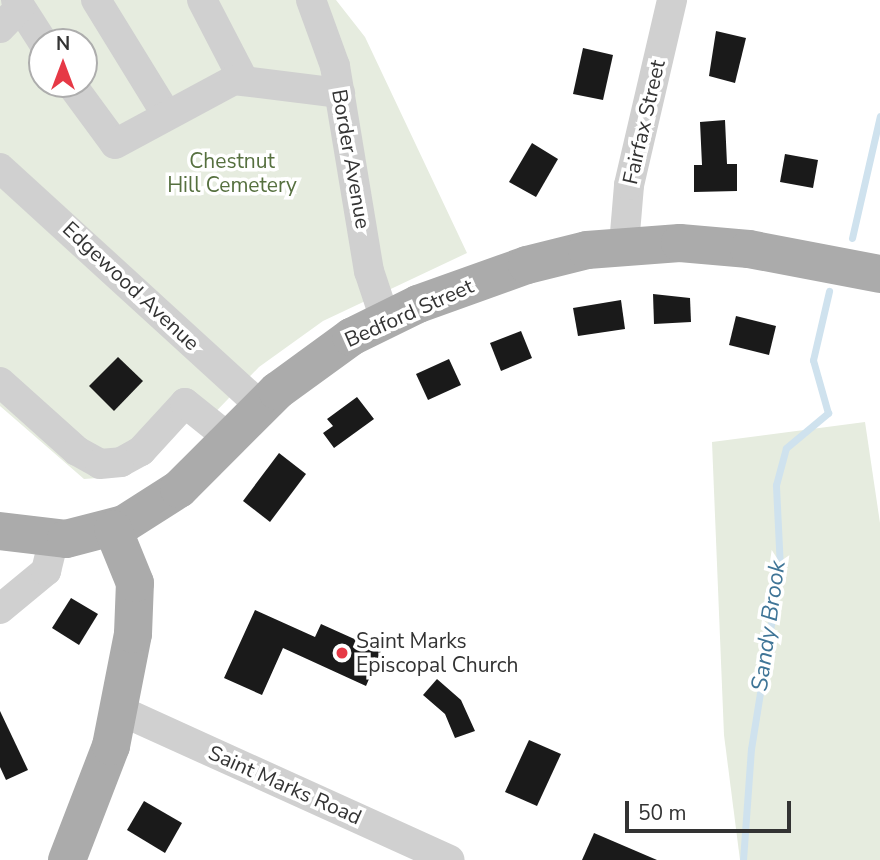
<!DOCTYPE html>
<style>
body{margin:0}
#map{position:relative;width:880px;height:860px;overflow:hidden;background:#fff;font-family:"Nunito Sans",sans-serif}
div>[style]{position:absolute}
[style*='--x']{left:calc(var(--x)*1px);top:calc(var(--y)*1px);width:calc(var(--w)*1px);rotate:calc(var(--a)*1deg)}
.green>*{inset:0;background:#e6ecdf}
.stream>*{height:7px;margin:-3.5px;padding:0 3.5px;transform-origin:3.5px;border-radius:3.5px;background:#cfe2ee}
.building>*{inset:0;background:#1a1a1a}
.minor>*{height:30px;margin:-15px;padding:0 15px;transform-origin:15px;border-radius:15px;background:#d0d0d0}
.major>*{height:38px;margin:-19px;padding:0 19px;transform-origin:19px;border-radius:19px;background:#ababab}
.dots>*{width:19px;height:19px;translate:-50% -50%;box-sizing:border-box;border:4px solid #fff;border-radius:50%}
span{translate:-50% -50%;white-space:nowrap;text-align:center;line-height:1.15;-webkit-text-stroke:7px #fff;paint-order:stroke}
.street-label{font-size:21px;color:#333}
.park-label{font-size:21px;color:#56703f}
.poi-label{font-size:21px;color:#333}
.left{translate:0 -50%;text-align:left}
.water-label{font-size:23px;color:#3f7597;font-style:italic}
.north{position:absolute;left:28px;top:28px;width:70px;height:70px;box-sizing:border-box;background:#fff;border:2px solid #adadad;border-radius:50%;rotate:0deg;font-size:19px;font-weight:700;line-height:28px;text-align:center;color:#333}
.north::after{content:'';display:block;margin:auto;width:24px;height:32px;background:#e63946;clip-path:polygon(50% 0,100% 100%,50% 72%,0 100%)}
.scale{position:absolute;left:625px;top:801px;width:166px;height:32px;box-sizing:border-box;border:4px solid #333;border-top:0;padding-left:9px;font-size:21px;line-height:24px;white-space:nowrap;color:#333;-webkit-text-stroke:5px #fff;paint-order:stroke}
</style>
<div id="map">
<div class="green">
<div style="clip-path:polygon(evenodd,0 0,336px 0,365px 37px,467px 253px,323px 321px,259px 367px,201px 427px,187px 423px,110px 477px,84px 479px,0 406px,0 0,42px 42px,84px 42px,84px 84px,42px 84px,42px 42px)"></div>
<div style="clip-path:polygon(865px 422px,880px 523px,880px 860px,740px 860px,724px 735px,712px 442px)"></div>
</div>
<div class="stream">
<div style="--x:852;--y:238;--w:125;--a:-77.1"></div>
<div style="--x:743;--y:860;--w:111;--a:-85.9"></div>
<div style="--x:751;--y:749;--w:183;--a:-80.9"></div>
<div style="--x:780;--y:568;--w:83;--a:-92.8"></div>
<div style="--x:776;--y:485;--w:38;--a:-75"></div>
<div style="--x:786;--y:448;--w:55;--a:-39.8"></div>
<div style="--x:828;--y:413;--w:55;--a:-105.8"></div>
<div style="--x:813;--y:360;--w:71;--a:-76.9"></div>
</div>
<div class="building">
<div style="clip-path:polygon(716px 31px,746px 38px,735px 83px,709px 76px)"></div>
<div style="clip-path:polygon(583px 48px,613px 55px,603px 100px,573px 94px)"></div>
<div style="clip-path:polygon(725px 120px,727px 164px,737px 164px,737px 191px,694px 192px,694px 165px,702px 165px,700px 122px)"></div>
<div style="clip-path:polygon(532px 143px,558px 159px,536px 197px,509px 182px)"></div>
<div style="clip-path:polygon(785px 154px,818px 160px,813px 188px,780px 182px)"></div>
<div style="clip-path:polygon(653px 294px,690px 298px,691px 322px,654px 324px)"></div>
<div style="clip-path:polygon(621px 300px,625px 329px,578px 336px,573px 308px)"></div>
<div style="clip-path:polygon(736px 316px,776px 326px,769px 355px,729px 345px)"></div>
<div style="clip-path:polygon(521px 331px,532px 358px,501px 371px,490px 343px)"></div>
<div style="clip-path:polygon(118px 357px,143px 381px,114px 411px,89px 386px)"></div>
<div style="clip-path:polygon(449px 359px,461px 385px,428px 400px,416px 374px)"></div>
<div style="clip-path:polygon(357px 397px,374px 419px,334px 448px,323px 433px,333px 426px,327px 419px)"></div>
<div style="clip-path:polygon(279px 453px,306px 474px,270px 522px,243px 501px)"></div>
<div style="clip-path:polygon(71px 598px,98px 614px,79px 645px,52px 628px)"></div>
<div style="clip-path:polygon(255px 610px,315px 637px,321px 624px,381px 651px,366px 686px,283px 648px,262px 695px,224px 678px)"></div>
<div style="clip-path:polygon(437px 679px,461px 700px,475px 731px,455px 738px,445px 714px,423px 695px)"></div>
<div style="clip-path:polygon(0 711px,28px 770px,6px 780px,0 767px)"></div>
<div style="clip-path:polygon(529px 740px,561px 754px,537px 806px,505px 792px)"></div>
<div style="clip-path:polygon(144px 801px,182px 823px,165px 853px,127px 830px)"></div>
<div style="clip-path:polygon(594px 833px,657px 860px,582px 860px)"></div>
</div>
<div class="minor">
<div style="--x:16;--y:0;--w:50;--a:57.3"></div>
<div style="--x:96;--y:0;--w:134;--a:58.4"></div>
<div style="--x:202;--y:0;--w:89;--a:62.6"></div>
<div style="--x:311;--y:0;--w:70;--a:70"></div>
<div style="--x:335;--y:66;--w:208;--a:80.6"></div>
<div style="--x:369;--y:271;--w:51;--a:71.6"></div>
<div style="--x:0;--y:28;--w:29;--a:-46"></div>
<div style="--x:71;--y:84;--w:74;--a:53.7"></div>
<div style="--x:115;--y:144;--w:135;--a:-28.3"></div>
<div style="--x:234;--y:80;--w:107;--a:7"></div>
<div style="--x:0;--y:168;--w:353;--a:42.4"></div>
<div style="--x:624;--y:245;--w:60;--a:-85.2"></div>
<div style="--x:629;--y:185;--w:190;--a:-76.9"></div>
<div style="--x:0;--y:382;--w:103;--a:41.9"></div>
<div style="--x:77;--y:451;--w:26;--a:29"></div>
<div style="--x:100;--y:464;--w:21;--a:-5"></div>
<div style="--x:121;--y:462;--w:23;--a:-29"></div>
<div style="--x:141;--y:451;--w:65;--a:-47.5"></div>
<div style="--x:185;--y:403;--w:58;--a:38.7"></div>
<div style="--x:0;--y:609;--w:60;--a:-39.6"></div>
<div style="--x:46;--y:571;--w:33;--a:-76"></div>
<div style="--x:119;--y:710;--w:363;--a:24.4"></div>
</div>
<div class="major">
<div style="--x:0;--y:531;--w:66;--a:6.9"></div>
<div style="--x:66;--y:539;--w:60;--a:-14.5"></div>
<div style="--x:124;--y:524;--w:65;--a:-32.5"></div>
<div style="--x:179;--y:489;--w:139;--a:-45"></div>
<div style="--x:277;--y:391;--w:92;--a:-36.1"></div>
<div style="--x:351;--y:337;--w:75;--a:-26.2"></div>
<div style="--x:418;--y:304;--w:116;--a:-19.7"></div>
<div style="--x:527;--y:265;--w:62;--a:-14"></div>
<div style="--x:587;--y:250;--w:93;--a:-4.3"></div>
<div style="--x:680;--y:243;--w:69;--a:5"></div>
<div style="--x:749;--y:249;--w:133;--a:10.8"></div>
<div style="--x:67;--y:860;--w:122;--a:-68.9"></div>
<div style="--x:111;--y:746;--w:114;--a:-78.9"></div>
<div style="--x:133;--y:634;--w:51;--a:-87.8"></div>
<div style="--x:135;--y:583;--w:58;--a:-112.2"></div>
</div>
<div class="dots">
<div style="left:342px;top:653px;background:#e63946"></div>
</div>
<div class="street-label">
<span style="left:644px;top:122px;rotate:-77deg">Fairfax Street</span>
<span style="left:351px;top:159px;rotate:80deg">Border Avenue</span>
<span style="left:131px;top:286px;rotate:43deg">Edgewood Avenue</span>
<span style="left:409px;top:313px;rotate:-24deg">Bedford Street</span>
<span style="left:285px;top:785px;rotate:24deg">Saint Marks Road</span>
</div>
<div class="park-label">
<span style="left:232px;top:173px">Chestnut<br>Hill Cemetery</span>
</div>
<div class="poi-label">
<span class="left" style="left:356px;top:653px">Saint Marks<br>Episcopal Church</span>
</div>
<div class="water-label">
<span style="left:769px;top:626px;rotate:-82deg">Sandy Brook</span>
</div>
<div class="north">N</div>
<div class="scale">50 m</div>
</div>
